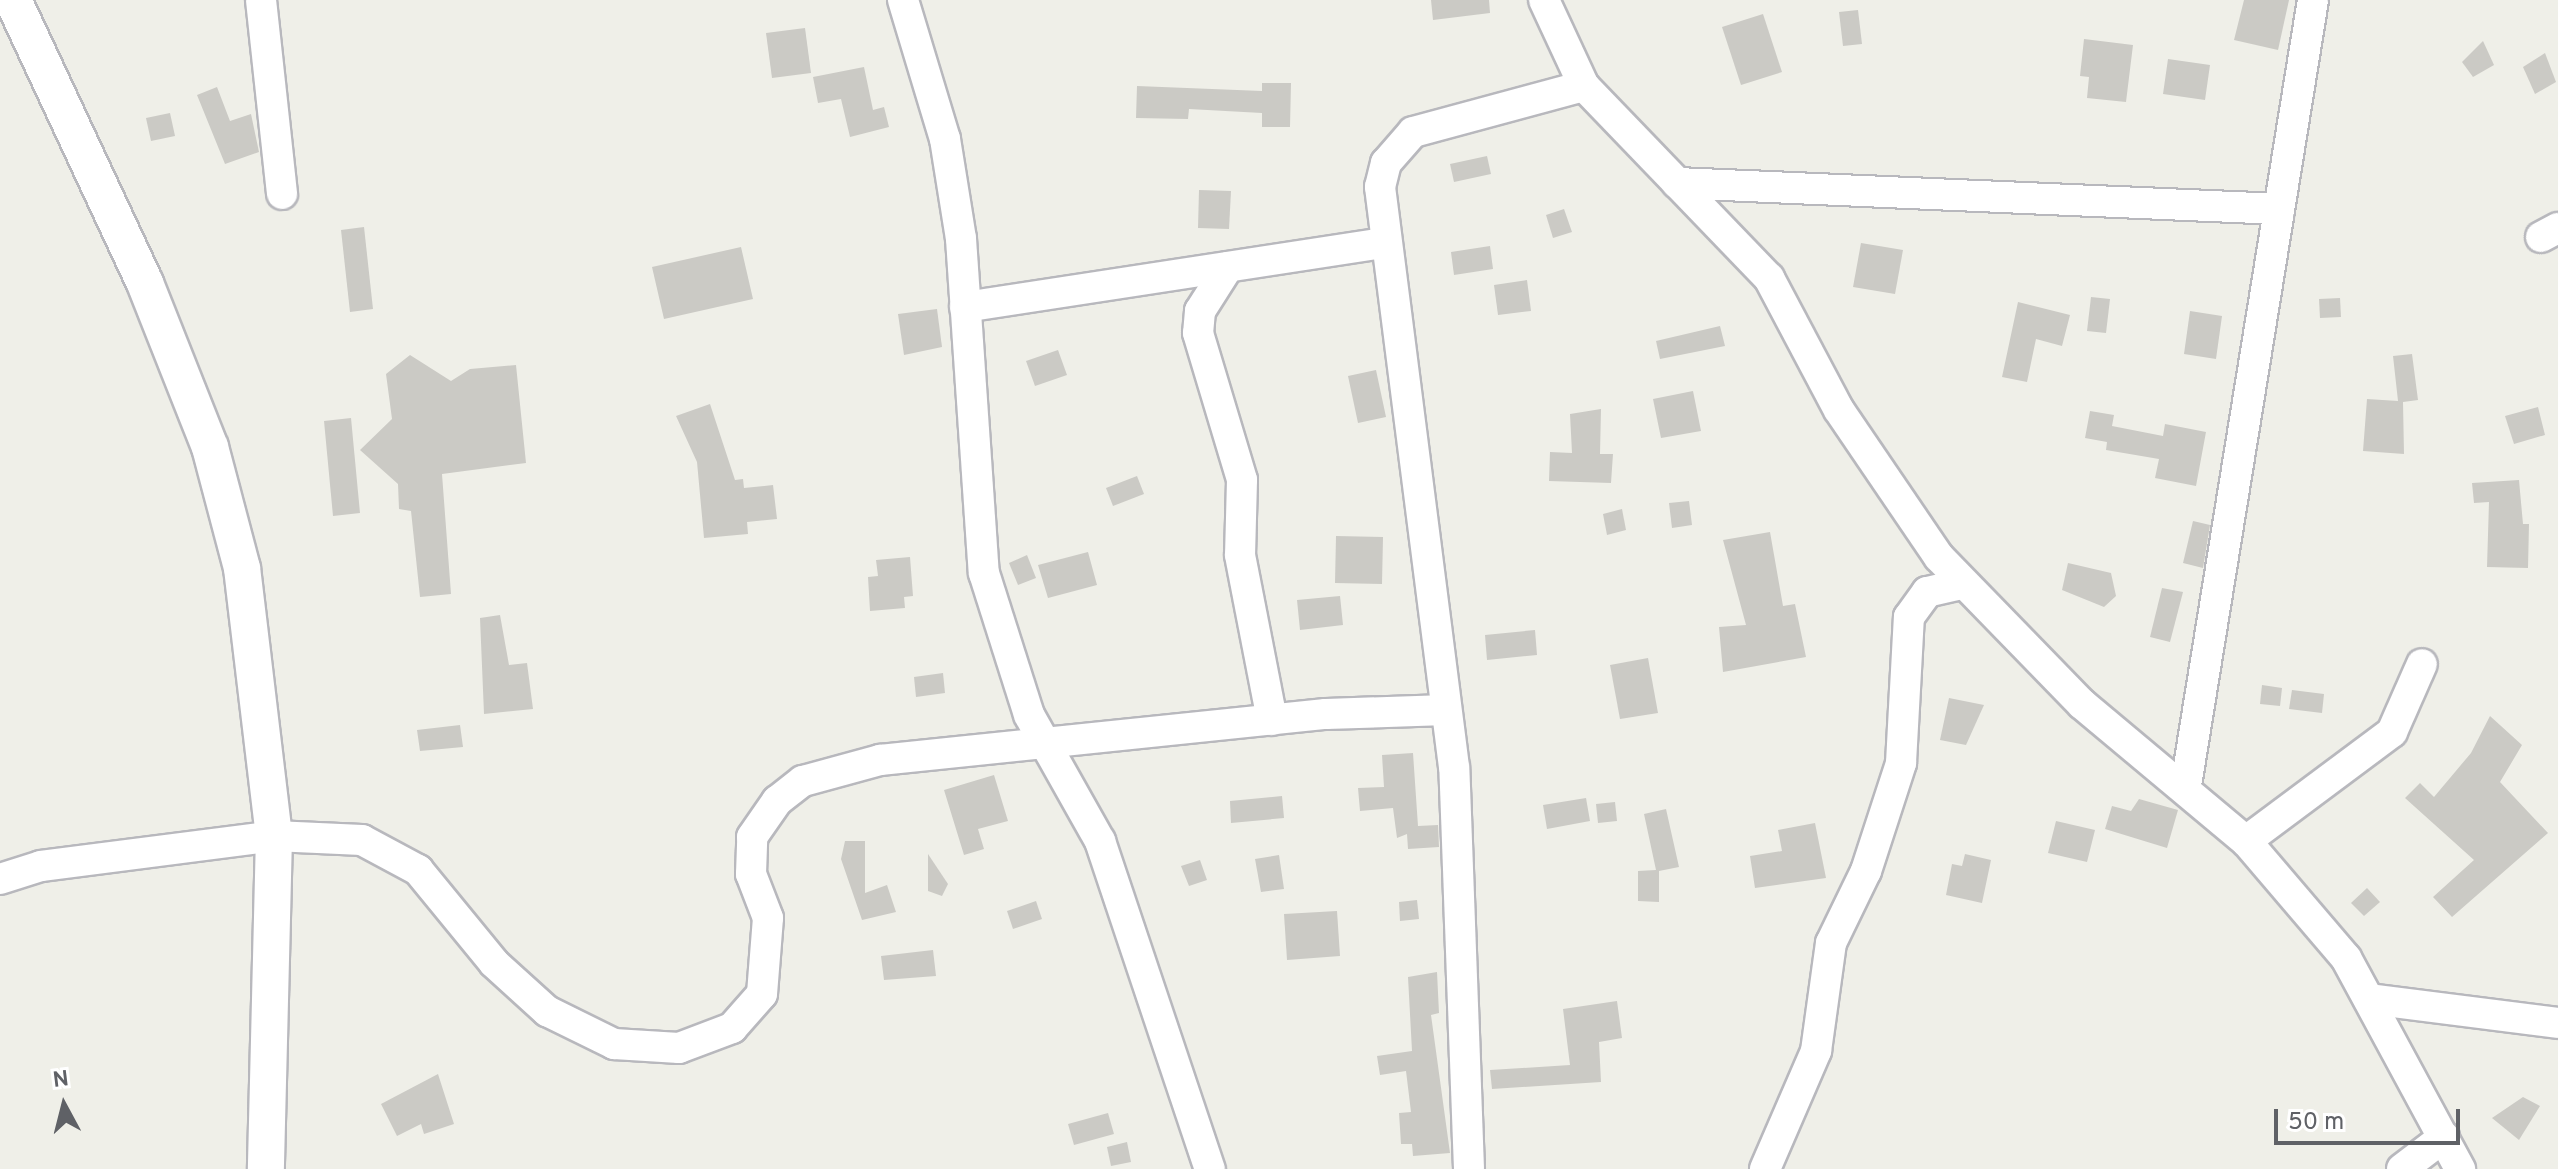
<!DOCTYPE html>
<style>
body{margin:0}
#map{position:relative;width:2558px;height:1169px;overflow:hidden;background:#efefe8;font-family:Overpass,sans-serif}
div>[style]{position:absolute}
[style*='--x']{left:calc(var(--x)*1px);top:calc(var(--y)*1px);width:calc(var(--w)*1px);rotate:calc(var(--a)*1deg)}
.building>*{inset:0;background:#cbcac5}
.roads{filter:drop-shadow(2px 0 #b8b8bd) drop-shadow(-2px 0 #b8b8bd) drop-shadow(0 2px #b8b8bd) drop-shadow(0 -2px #b8b8bd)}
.minor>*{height:30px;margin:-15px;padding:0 15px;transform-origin:15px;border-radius:15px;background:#fff}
.tertiary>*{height:36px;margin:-18px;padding:0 18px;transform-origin:18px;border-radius:18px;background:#fff}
span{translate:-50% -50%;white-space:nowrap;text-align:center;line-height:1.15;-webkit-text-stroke:6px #fff;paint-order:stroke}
.north{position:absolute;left:24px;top:1065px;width:80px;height:80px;-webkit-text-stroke:6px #fff;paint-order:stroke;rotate:353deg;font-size:22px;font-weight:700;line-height:32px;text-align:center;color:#5f6166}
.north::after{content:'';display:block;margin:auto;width:28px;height:36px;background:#5f6166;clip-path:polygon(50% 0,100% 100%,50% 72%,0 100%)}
.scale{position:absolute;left:2274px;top:1109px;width:186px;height:36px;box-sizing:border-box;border:4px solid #5f6166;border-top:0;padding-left:10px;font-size:24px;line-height:28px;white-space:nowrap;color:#5f6166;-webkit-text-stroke:6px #fff;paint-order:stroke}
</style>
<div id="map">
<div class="building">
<div style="clip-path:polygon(1431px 0,1489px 0,1490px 13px,1433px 20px)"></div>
<div style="clip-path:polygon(2244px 0,2289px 0,2278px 50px,2234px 40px)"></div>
<div style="clip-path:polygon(1858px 10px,1862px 44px,1843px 46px,1839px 12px)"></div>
<div style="clip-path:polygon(1763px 14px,1782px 72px,1741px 85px,1722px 27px)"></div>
<div style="clip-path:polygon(805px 28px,811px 73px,772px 78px,766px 33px)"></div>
<div style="clip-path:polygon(2084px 39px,2133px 45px,2126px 102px,2087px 98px,2089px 77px,2080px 76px)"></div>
<div style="clip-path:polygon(2483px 41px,2494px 65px,2473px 77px,2462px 62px)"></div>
<div style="clip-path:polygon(2545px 53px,2556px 82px,2535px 94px,2523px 67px)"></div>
<div style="clip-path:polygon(2168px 59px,2210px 65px,2205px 100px,2163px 94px)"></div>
<div style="clip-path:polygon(864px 67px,873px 110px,884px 107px,889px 127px,850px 137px,841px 99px,818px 103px,813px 77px)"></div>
<div style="clip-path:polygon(1262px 83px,1291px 83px,1290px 127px,1262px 127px,1262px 113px,1189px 109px,1188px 119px,1136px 118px,1137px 86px,1262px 91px)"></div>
<div style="clip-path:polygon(217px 87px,230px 121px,251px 114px,259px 152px,225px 164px,197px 95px)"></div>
<div style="clip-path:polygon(170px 113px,175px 136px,151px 141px,146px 118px)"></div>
<div style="clip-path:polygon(1487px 156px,1491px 174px,1454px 182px,1450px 164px)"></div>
<div style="clip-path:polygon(1199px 190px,1231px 191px,1229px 229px,1198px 228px)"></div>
<div style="clip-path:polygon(1564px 209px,1572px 232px,1553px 238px,1546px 215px)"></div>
<div style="clip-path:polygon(364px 227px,373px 309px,350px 312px,341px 230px)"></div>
<div style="clip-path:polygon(1861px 243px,1903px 250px,1895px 294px,1853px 287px)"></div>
<div style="clip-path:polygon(1490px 246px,1493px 269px,1454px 275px,1451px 252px)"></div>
<div style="clip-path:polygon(741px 247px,753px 299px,664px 319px,652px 267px)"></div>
<div style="clip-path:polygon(1527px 280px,1531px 311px,1498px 315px,1494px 285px)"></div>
<div style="clip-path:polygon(2091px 297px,2110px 299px,2106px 333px,2087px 331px)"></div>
<div style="clip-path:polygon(2340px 298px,2341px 317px,2320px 318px,2319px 299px)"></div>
<div style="clip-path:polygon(2018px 302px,2070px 315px,2062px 346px,2036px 339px,2027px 382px,2002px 377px)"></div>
<div style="clip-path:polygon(937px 309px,942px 347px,904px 355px,898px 314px)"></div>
<div style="clip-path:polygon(2190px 311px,2222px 316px,2216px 359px,2184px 354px)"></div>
<div style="clip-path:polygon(1720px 326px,1725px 346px,1660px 359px,1656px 341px)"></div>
<div style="clip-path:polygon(1058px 350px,1067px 375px,1035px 386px,1026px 361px)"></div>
<div style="clip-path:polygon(2412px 354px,2418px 400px,2403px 402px,2404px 454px,2363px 451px,2367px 399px,2398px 401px,2393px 356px)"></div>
<div style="clip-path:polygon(410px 355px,451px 381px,470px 369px,516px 365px,526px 463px,442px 474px,451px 594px,420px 597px,411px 511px,399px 509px,398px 484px,360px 450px,392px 419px,386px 374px)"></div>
<div style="clip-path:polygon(1376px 370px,1386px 417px,1358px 423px,1348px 376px)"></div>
<div style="clip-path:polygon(1693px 391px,1701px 431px,1661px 438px,1653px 399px)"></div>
<div style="clip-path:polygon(710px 404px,735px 480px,743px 479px,744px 488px,773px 485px,777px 519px,747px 522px,748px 534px,704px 538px,697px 462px,676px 416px)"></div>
<div style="clip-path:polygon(2538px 407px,2545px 435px,2514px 444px,2505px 416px)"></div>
<div style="clip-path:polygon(1601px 409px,1600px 454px,1613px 454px,1611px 483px,1549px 481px,1550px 452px,1572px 453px,1570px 414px)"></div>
<div style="clip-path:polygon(2090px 411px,2114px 415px,2112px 426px,2163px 436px,2165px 424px,2206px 432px,2196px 486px,2155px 478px,2159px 459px,2106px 450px,2107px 442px,2085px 438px)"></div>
<div style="clip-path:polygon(351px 418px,360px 513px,333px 516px,324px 421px)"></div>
<div style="clip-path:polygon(1137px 476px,1144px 494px,1113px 506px,1106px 488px)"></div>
<div style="clip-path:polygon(2519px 480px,2523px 524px,2529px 524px,2528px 568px,2487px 567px,2489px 502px,2474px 503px,2472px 483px)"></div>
<div style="clip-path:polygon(1689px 501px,1692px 525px,1672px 528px,1669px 503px)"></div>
<div style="clip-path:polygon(1622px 509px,1626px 530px,1607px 535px,1603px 514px)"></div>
<div style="clip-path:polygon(2193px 521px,2210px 525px,2203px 568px,2183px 563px)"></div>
<div style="clip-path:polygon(1770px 532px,1783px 606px,1795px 604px,1806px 657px,1723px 672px,1719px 627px,1746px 625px,1723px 540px)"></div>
<div style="clip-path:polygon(1336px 536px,1383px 537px,1382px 584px,1335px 583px)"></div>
<div style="clip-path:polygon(1088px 552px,1097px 585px,1048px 598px,1038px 565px)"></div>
<div style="clip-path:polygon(1027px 555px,1036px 578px,1018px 585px,1009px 563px)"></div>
<div style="clip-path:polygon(910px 557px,913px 596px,904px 597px,905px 608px,870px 611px,868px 577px,878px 576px,876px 560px)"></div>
<div style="clip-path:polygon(2068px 563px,2111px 573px,2116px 596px,2104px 607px,2062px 590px)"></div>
<div style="clip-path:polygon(2162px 588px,2183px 592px,2170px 642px,2150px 637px)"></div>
<div style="clip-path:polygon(1340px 596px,1343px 625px,1300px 630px,1297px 600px)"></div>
<div style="clip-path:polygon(500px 615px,509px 665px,527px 663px,533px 709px,484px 714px,480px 618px)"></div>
<div style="clip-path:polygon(1535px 630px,1537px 655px,1487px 660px,1485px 635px)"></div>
<div style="clip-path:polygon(1648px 658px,1658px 713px,1620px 719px,1610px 665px)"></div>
<div style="clip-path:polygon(943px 673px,945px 693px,916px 697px,914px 677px)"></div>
<div style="clip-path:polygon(2262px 685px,2282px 688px,2280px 706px,2260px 704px)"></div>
<div style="clip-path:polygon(2292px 690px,2324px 694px,2322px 713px,2289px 709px)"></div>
<div style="clip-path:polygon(1949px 698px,1984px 705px,1966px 745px,1940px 740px)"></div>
<div style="clip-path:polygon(2490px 716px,2522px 745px,2500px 782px,2548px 833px,2452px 917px,2433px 897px,2474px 860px,2405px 798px,2420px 783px,2434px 797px,2471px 753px)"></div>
<div style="clip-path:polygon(460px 725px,463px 747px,420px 751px,417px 730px)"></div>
<div style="clip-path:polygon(1413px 753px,1418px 826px,1438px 825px,1439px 847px,1408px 849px,1407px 834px,1397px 838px,1393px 808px,1360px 811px,1358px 788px,1384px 787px,1382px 755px)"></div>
<div style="clip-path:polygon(994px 775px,1008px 821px,978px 829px,984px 849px,964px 855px,944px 790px)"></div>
<div style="clip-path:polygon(1282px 796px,1284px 818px,1231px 823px,1230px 801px)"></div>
<div style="clip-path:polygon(1586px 798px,1590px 821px,1547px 829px,1543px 805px)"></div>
<div style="clip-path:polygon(2139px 799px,2178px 810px,2167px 848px,2105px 829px,2112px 806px,2131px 811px)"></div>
<div style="clip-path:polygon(1615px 802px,1617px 821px,1598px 823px,1596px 804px)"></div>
<div style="clip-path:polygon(1666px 809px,1679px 867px,1659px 871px,1659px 902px,1638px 901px,1638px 871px,1656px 870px,1644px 814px)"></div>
<div style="clip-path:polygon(2056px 821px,2095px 830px,2087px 862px,2048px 853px)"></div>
<div style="clip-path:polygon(1815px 823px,1826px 878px,1755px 888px,1750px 856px,1782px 851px,1778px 830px)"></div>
<div style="clip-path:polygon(845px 841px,865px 841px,865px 893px,887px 885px,896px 912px,862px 920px,841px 859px)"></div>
<div style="clip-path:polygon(928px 854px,948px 884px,942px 896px,928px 891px)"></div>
<div style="clip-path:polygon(1965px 854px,1991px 860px,1982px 903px,1946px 895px,1952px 864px,1962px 866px)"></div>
<div style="clip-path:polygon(1279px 855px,1284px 889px,1261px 892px,1255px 859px)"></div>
<div style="clip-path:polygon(1200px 860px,1207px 880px,1189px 886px,1181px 866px)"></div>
<div style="clip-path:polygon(2367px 888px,2380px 902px,2364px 916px,2351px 903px)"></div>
<div style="clip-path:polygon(1417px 900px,1419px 919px,1400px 921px,1399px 902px)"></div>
<div style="clip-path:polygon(1036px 901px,1042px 919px,1013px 929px,1007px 911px)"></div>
<div style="clip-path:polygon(1337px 911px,1340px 956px,1287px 960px,1284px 914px)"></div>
<div style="clip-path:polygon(933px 950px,936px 976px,884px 980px,881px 956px)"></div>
<div style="clip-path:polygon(1437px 972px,1439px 1013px,1431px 1015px,1450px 1153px,1413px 1156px,1412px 1144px,1401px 1144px,1399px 1113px,1411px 1112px,1406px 1071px,1380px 1075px,1377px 1056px,1412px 1051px,1408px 977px)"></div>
<div style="clip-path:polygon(1617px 1001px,1622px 1038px,1599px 1042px,1601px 1082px,1492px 1089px,1490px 1070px,1570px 1065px,1563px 1009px)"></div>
<div style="clip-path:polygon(438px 1074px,454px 1124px,424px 1134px,421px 1124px,397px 1136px,381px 1104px)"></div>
<div style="clip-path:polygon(2523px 1097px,2540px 1106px,2519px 1140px,2492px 1118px)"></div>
<div style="clip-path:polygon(1108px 1113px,1114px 1134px,1074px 1145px,1068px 1124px)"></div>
<div style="clip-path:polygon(1127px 1142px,1131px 1162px,1111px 1166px,1107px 1147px)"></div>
</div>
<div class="roads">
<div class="minor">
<div style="--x:261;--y:0;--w:195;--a:83.8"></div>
<div style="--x:903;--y:0;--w:145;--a:73.2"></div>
<div style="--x:945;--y:139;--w:101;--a:80.9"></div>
<div style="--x:961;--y:239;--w:335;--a:86.1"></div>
<div style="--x:984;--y:573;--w:149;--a:72.4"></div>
<div style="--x:1029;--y:715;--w:145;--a:60.6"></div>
<div style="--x:1100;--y:841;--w:346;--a:71.5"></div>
<div style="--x:1544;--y:0;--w:95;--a:65.1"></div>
<div style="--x:1584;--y:86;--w:267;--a:46.1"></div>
<div style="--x:1769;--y:278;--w:149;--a:62.1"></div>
<div style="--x:1839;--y:410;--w:178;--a:55.8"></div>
<div style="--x:1939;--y:557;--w:205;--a:45.8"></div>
<div style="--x:2082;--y:704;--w:214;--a:39.9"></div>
<div style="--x:2246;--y:841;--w:154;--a:49.5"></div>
<div style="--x:2346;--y:958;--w:240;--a:61.6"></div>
<div style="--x:1677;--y:183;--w:603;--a:2.47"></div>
<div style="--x:2541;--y:237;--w:19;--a:-28"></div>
<div style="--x:1228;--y:267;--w:52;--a:122.5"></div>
<div style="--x:1200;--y:311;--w:22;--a:95"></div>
<div style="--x:1198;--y:333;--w:153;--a:73.3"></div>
<div style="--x:1242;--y:480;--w:75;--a:91.5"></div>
<div style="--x:1240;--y:555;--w:168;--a:79"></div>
<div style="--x:965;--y:307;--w:423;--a:-8.7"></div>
<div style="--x:2186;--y:785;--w:795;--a:-80.81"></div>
<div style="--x:2246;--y:841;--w:182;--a:-36.7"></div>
<div style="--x:2392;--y:732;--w:74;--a:-66.2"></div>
<div style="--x:0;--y:879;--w:43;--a:-17.6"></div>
<div style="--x:41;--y:866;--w:235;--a:-7.3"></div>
<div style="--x:274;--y:836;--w:88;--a:2.6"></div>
<div style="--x:362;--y:840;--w:64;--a:28.2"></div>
<div style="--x:418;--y:870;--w:120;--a:50.7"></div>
<div style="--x:494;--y:963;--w:72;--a:42.2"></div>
<div style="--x:547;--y:1011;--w:75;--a:26.2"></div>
<div style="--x:614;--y:1044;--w:65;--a:3.5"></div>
<div style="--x:679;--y:1048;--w:57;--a:-20.7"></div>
<div style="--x:732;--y:1028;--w:45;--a:-48.6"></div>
<div style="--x:762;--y:994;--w:76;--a:-85.5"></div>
<div style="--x:768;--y:918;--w:47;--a:-111.1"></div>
<div style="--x:751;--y:874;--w:37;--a:-88"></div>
<div style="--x:752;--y:837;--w:44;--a:-55.2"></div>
<div style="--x:777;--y:801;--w:33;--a:-38"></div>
<div style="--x:803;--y:781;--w:80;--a:-15.3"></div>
<div style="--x:880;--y:760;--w:448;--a:-5.9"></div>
<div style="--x:1326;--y:714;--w:120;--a:-1.9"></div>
<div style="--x:2369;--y:999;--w:191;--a:7.2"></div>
<div style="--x:1469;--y:1169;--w:402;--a:-92.1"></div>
<div style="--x:1454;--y:767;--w:585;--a:-97.27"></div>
<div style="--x:1380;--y:187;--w:25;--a:-76"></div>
<div style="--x:1386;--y:163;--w:41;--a:-48.9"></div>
<div style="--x:1413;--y:132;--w:177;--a:-15.1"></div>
<div style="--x:1765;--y:1169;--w:129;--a:-66.6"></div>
<div style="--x:1816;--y:1051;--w:109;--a:-82.1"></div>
<div style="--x:1831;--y:943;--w:80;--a:-64.1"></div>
<div style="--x:1866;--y:871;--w:114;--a:-72"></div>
<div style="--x:1901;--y:763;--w:146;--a:-86.9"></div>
<div style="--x:1909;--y:617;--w:31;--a:-54"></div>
<div style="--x:1927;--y:592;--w:37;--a:-13"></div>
<div style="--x:2402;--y:1169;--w:53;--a:-37.3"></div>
</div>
<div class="tertiary">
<div style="--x:13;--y:0;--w:312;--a:65"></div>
<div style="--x:145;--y:283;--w:176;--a:68.4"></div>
<div style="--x:210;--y:447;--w:125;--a:75.2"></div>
<div style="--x:242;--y:568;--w:270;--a:83.2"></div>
<div style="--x:274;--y:836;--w:333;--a:91.4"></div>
</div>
</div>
<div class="north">N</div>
<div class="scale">50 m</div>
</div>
